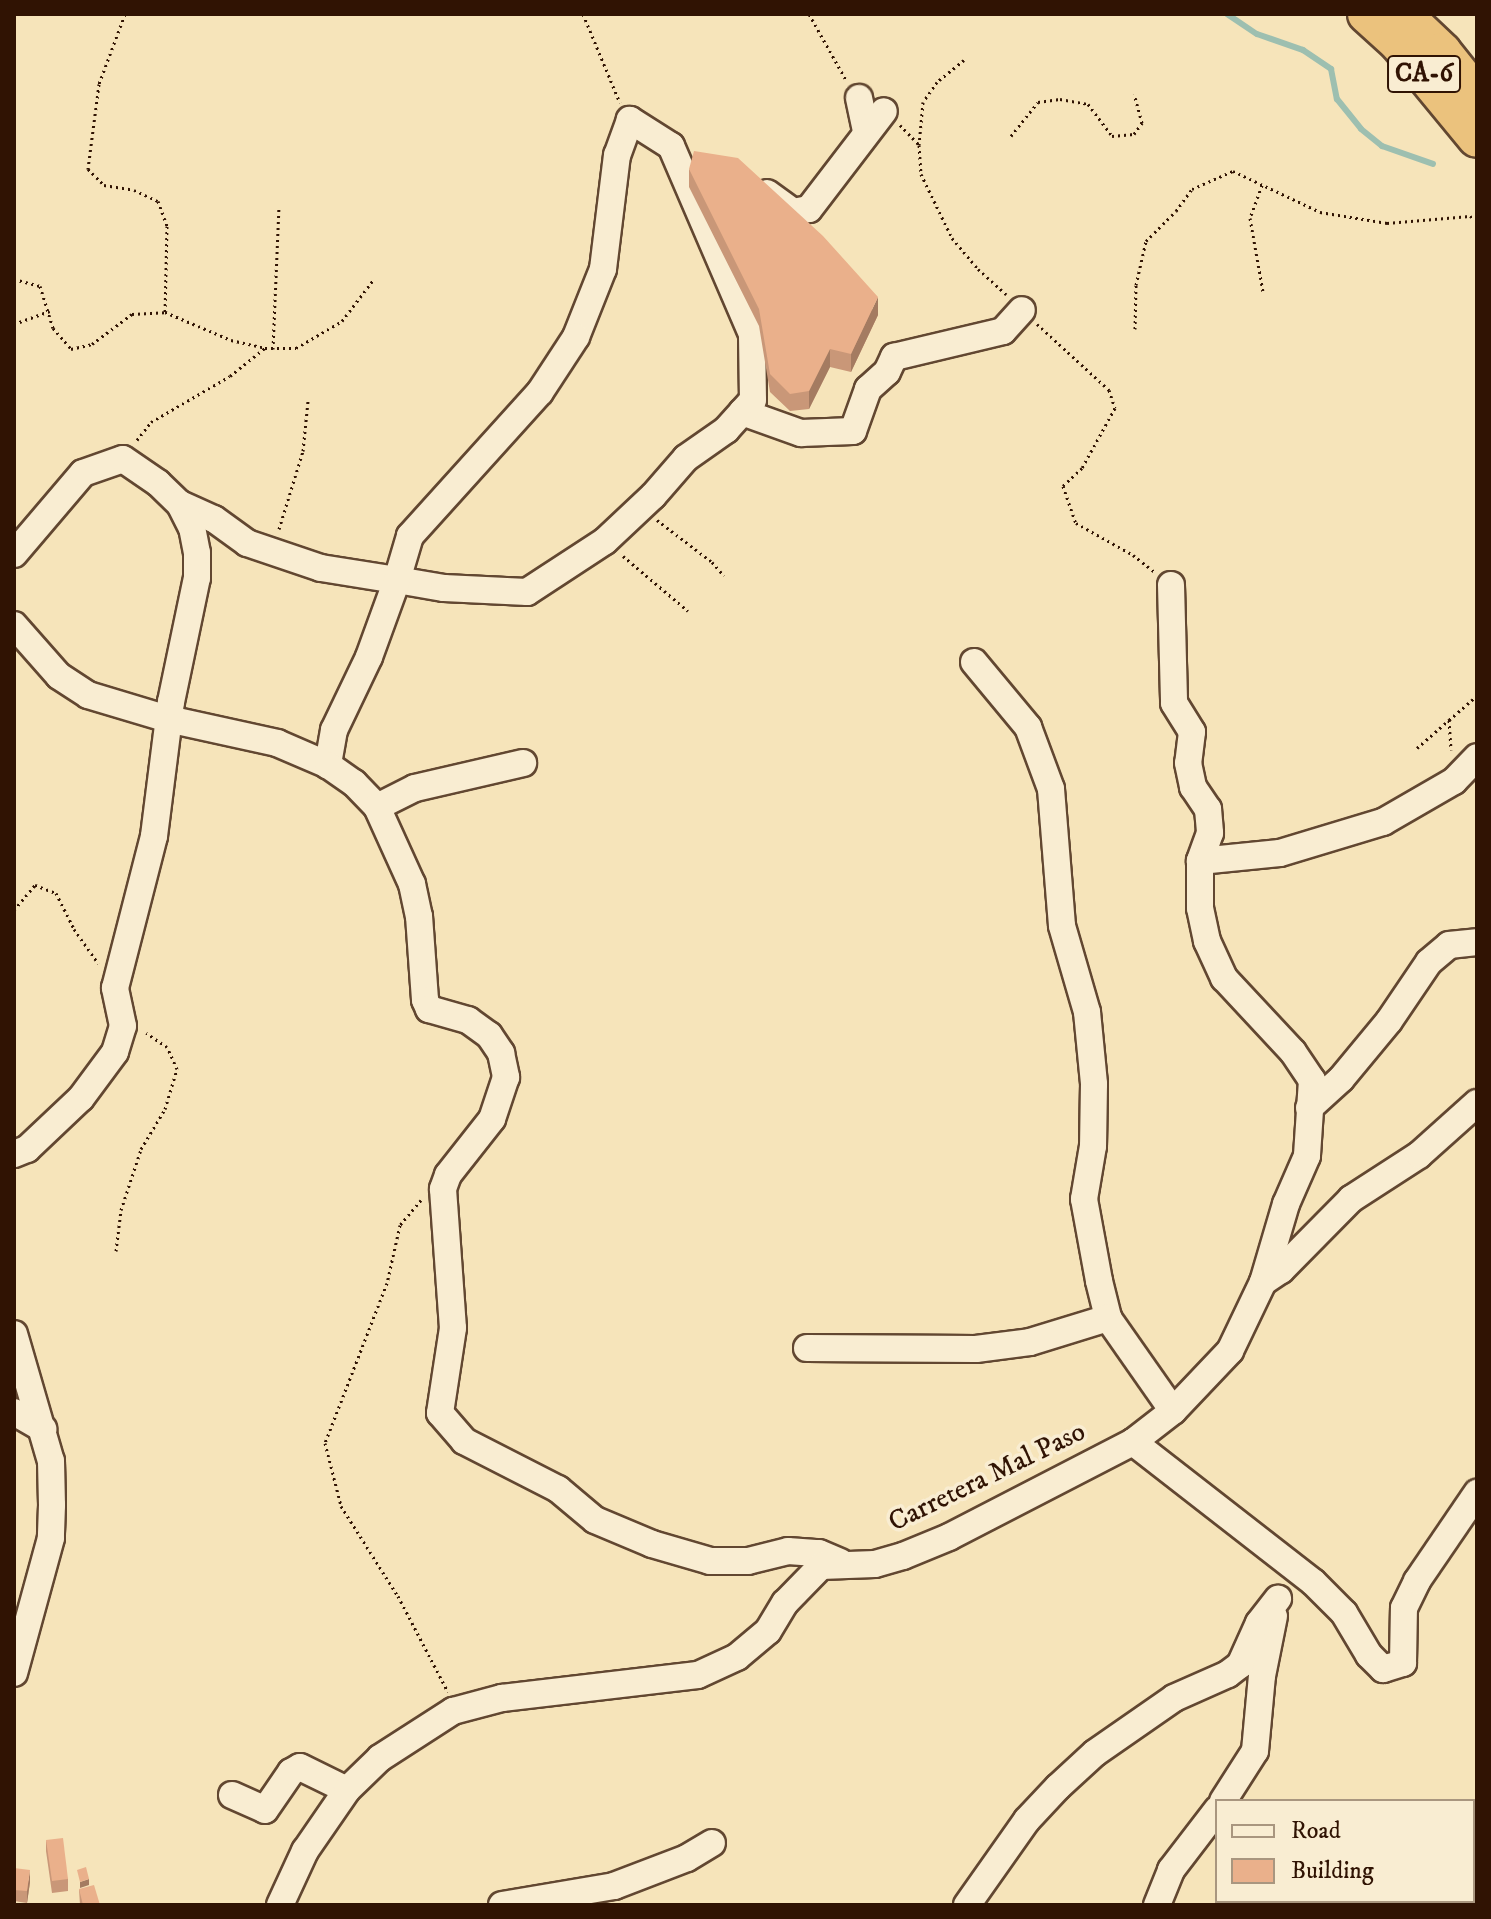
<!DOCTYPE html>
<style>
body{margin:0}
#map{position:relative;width:1491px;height:1919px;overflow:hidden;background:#f6e4ba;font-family:"IM FELL DW Pica",serif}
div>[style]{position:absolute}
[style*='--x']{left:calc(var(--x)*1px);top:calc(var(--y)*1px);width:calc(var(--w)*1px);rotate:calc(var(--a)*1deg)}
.stream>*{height:6px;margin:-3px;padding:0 3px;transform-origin:3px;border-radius:3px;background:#9dbfb0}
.path>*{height:3px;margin-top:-1.5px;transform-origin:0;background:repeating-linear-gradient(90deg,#301303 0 2px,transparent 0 6px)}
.roads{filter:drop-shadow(2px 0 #624731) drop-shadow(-2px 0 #624731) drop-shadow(0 2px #624731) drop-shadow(0 -2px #624731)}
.minor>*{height:26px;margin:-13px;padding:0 13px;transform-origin:13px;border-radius:13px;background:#f9edd2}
.highway>*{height:38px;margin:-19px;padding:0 19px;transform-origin:19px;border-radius:19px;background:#ebc27d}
.wall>*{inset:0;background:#c99778}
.shaded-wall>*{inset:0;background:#a47b61}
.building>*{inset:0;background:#eab08b}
span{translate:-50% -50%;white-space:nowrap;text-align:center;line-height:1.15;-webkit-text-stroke:7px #f9edd2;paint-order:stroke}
.shield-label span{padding:2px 6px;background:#f9edd2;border:2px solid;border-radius:6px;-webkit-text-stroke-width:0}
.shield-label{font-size:26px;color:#301303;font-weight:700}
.street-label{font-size:28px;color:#301303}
.frame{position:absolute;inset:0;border:16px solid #301303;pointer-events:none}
.legend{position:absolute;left:1215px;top:1799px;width:260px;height:104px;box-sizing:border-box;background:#f9edd2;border:2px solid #a9967f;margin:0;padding:10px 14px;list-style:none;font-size:24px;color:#301303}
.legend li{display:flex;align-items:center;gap:16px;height:40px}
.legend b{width:40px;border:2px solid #a9967f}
</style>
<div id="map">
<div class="stream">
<div style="--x:1227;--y:14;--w:36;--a:34"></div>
<div style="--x:1257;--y:34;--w:49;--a:19.2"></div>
<div style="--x:1303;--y:50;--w:34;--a:34"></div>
<div style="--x:1331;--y:69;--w:31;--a:79"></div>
<div style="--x:1337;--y:99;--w:38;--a:51"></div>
<div style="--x:1361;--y:129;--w:27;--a:39"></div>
<div style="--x:1382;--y:146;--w:54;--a:19.4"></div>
</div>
<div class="path">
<div style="--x:125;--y:14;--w:75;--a:110.4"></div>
<div style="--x:99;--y:84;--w:86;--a:97.4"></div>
<div style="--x:88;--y:169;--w:23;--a:45"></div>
<div style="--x:104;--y:185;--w:30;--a:9"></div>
<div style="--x:134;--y:190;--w:26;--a:25"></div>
<div style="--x:158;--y:201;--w:27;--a:70"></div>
<div style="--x:167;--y:226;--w:86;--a:91.3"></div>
<div style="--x:583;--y:14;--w:96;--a:67.4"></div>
<div style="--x:809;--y:14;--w:76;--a:60.7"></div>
<div style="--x:964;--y:60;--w:35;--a:141"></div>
<div style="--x:937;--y:82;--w:24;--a:125"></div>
<div style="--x:923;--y:102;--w:43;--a:95.3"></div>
<div style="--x:919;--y:145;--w:29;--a:86"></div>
<div style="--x:921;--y:174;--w:71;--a:64.2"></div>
<div style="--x:952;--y:238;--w:40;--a:50"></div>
<div style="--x:978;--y:269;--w:38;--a:42"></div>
<div style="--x:900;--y:125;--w:28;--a:46"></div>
<div style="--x:1011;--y:136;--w:43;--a:-51.5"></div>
<div style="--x:1038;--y:102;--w:22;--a:-8"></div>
<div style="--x:1060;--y:99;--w:28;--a:10"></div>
<div style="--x:1088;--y:104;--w:40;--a:53"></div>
<div style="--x:1112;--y:136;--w:22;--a:-5"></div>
<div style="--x:1134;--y:134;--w:14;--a:-54"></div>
<div style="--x:1142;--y:123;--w:30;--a:-105"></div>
<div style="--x:1262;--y:185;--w:35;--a:110"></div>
<div style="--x:1250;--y:218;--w:75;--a:80"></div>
<div style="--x:14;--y:279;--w:27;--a:15"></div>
<div style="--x:40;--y:286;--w:44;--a:72.8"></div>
<div style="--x:53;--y:328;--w:28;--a:49"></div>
<div style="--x:71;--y:349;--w:22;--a:-13"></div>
<div style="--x:92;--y:344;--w:50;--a:-36.9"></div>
<div style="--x:132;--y:314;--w:33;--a:-3"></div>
<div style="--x:165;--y:312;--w:72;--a:23"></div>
<div style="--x:231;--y:340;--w:35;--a:13"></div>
<div style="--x:14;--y:324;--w:38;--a:-20"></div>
<div style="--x:1037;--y:324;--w:98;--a:42.5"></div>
<div style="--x:1109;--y:390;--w:19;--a:72"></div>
<div style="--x:1115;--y:408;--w:68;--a:118.8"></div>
<div style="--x:1082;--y:468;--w:26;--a:137"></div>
<div style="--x:1063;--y:486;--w:39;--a:71"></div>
<div style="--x:1076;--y:523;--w:65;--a:29.3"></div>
<div style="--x:1133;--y:555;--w:29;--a:38"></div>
<div style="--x:1135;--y:329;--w:44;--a:-88.7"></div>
<div style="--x:1136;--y:285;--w:45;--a:-77.2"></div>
<div style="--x:1146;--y:241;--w:42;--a:-45"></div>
<div style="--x:1176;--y:211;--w:27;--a:-54"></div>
<div style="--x:1192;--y:189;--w:45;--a:-23.7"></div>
<div style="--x:1233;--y:171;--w:96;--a:25.2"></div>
<div style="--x:1320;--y:212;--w:68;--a:9.3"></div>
<div style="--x:1387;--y:223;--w:83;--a:-4.8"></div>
<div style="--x:1470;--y:216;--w:8;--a:30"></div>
<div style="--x:273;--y:349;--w:142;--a:-87.6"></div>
<div style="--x:137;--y:440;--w:23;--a:-52"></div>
<div style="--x:151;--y:422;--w:91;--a:-30.2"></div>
<div style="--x:230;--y:376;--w:45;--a:-38.7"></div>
<div style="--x:265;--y:348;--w:31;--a:0"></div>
<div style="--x:296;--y:348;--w:53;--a:-30.4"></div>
<div style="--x:342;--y:321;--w:53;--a:-52.7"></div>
<div style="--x:657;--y:520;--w:69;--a:37.4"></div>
<div style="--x:712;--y:562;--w:18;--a:49"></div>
<div style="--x:279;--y:529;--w:82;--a:-72.9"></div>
<div style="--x:303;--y:451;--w:50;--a:-84.3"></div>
<div style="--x:623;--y:556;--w:85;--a:40.2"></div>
<div style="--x:1449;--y:720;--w:37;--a:-41"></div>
<div style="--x:1417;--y:748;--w:43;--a:-41.2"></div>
<div style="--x:1449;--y:720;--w:30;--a:86"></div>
<div style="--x:14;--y:910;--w:33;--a:-50"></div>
<div style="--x:35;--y:885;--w:22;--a:21"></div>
<div style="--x:56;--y:893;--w:40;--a:63.4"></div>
<div style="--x:74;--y:929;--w:42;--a:54.8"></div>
<div style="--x:421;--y:1200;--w:33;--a:130"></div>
<div style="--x:400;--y:1225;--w:59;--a:102.6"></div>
<div style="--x:387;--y:1283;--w:172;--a:111.2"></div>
<div style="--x:325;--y:1443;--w:65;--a:75.7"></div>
<div style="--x:341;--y:1506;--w:107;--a:57.7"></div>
<div style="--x:398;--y:1596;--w:108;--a:62.5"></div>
<div style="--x:116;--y:1251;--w:41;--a:-83"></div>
<div style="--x:121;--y:1210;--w:64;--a:-71.8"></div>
<div style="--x:141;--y:1149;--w:47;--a:-59"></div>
<div style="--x:165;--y:1109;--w:42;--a:-73.3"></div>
<div style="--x:177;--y:1069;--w:24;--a:-114"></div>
<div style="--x:167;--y:1047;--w:25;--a:-146"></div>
</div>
<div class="roads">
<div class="minor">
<div style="--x:859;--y:98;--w:35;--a:78"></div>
<div style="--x:767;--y:193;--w:32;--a:36"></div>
<div style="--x:793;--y:212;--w:16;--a:-11"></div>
<div style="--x:809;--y:209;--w:123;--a:-52.6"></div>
<div style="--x:742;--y:412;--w:63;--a:19.6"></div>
<div style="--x:801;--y:433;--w:52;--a:-2.2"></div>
<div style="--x:853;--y:431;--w:45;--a:-70.3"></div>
<div style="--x:868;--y:389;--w:25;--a:-42"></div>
<div style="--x:887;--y:372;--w:17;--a:-65"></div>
<div style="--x:894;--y:357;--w:112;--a:-13.4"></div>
<div style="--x:1003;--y:331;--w:28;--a:-48"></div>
<div style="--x:14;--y:554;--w:106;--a:-49.6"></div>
<div style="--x:83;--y:473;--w:42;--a:-19.3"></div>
<div style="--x:123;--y:459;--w:42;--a:34.4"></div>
<div style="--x:158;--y:483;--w:30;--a:44"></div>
<div style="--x:180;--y:504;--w:37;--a:24"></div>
<div style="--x:214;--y:519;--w:41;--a:36"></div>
<div style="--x:247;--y:543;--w:78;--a:18.7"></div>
<div style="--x:321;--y:568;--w:77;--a:9"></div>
<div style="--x:397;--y:580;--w:48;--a:9.7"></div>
<div style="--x:444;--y:588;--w:83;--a:2.8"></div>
<div style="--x:527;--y:592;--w:93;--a:-33.2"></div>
<div style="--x:605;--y:541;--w:66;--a:-43.2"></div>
<div style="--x:653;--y:496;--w:50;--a:-49"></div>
<div style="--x:686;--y:458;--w:49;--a:-35"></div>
<div style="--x:726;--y:430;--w:40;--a:-48"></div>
<div style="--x:753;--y:400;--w:66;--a:-90.9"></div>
<div style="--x:752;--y:334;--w:205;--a:-113.3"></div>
<div style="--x:671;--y:146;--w:49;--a:-147.6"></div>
<div style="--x:630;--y:120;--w:37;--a:110"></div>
<div style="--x:617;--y:155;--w:115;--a:97"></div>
<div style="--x:603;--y:269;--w:73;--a:111.7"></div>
<div style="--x:576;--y:337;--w:66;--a:123.2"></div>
<div style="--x:540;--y:392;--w:194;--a:132.1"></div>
<div style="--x:410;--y:536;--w:46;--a:106.5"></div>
<div style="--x:397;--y:580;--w:82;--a:110"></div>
<div style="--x:369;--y:657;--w:81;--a:115.6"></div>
<div style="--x:334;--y:730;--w:36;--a:100"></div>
<div style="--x:1171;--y:585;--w:118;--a:88.5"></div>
<div style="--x:1174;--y:703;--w:34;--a:58"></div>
<div style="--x:1192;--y:732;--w:31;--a:97"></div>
<div style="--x:1188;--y:763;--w:25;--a:78"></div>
<div style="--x:1193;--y:787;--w:27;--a:56"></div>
<div style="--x:1208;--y:809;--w:24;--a:85"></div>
<div style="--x:1210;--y:833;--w:30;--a:110"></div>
<div style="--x:1200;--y:861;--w:47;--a:90"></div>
<div style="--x:1200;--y:908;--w:34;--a:78"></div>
<div style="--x:1207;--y:941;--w:41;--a:65.3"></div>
<div style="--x:1224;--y:978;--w:101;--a:47"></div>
<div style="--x:1293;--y:1052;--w:34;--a:56"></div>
<div style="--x:1312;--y:1080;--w:76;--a:93.8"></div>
<div style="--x:1307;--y:1156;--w:52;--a:113.6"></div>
<div style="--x:1286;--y:1204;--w:81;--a:106.4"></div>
<div style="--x:14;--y:625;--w:68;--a:48.6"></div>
<div style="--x:59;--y:676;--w:35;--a:33"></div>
<div style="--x:88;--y:695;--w:84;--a:16.7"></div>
<div style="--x:168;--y:719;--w:112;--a:12.4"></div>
<div style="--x:277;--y:743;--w:56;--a:23.3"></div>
<div style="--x:328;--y:765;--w:32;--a:35"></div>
<div style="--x:354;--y:783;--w:33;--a:46"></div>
<div style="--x:377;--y:807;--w:85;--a:65.6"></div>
<div style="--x:412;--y:884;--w:33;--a:78"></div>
<div style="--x:419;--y:916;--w:84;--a:85.9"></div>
<div style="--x:425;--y:1000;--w:10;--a:66"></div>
<div style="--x:429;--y:1009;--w:41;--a:15.8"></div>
<div style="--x:468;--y:1020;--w:26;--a:36"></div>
<div style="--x:489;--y:1035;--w:22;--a:56"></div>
<div style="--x:501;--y:1053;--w:25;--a:78"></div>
<div style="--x:506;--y:1077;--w:44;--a:108.4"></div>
<div style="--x:492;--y:1119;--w:71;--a:128.2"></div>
<div style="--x:448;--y:1175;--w:15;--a:110"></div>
<div style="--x:443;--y:1189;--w:139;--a:85.9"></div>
<div style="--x:453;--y:1328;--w:86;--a:98.7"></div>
<div style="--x:440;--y:1413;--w:37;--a:49"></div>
<div style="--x:464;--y:1441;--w:106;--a:27.1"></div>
<div style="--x:558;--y:1489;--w:48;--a:40"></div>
<div style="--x:595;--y:1520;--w:62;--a:22.8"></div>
<div style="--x:652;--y:1544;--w:60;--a:16.3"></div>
<div style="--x:710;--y:1561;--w:38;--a:0"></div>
<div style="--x:748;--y:1561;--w:41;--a:-14"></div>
<div style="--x:788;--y:1551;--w:31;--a:4"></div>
<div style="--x:819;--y:1553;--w:23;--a:23"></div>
<div style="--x:974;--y:662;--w:85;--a:50.3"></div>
<div style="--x:1028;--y:727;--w:66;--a:69.6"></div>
<div style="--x:1051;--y:789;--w:137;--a:85.4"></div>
<div style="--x:1062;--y:926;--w:90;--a:73.8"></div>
<div style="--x:1087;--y:1012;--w:72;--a:84.4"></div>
<div style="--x:1094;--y:1084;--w:62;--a:90.9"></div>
<div style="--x:1093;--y:1146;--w:54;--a:99.6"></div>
<div style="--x:1084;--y:1199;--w:83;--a:79.6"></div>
<div style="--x:1099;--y:1281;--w:38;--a:76"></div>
<div style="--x:1108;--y:1318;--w:113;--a:55"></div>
<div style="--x:377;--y:807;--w:42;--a:-26.6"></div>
<div style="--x:415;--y:788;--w:111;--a:-13"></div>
<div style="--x:1200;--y:861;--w:80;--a:-5.7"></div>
<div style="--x:1280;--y:853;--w:108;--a:-16.8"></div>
<div style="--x:1383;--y:822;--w:82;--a:-30"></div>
<div style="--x:1454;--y:781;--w:33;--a:-46"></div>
<div style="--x:1309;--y:1108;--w:43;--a:-42.2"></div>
<div style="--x:1341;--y:1079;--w:75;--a:-50.4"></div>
<div style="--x:1389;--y:1021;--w:71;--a:-55.9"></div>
<div style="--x:1429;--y:962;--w:26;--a:-40"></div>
<div style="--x:1449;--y:945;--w:28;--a:-6"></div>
<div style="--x:14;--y:1154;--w:14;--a:-21"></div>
<div style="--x:27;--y:1149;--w:74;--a:-43.4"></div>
<div style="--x:81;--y:1098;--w:57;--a:-53.5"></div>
<div style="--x:115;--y:1052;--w:27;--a:-73"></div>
<div style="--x:123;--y:1026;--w:39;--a:-102"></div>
<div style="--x:115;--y:988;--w:157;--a:-75.6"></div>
<div style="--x:154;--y:836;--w:135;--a:-82.8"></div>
<div style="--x:171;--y:702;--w:127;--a:-78.2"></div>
<div style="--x:197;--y:578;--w:25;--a:-90"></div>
<div style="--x:197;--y:553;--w:25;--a:-101"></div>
<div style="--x:192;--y:528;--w:27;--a:-117"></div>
<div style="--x:14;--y:1334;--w:132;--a:73.8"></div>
<div style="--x:51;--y:1461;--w:44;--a:88.7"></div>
<div style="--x:52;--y:1505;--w:33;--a:92"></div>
<div style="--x:51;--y:1538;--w:140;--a:105.3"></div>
<div style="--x:807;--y:1348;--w:169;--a:0.3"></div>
<div style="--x:976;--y:1349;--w:54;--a:-7.4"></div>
<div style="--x:1030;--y:1342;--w:82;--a:-17.1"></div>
<div style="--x:14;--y:1412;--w:34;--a:30"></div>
<div style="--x:1133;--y:1442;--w:228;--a:37.9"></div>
<div style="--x:1313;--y:1582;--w:44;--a:45"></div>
<div style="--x:1344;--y:1613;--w:49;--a:59.2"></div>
<div style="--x:1369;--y:1655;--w:20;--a:45"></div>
<div style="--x:1383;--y:1669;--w:21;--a:-17"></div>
<div style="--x:1403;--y:1663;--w:55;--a:-89"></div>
<div style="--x:1404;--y:1608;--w:30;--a:-64"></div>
<div style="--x:1417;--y:1581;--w:107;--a:-55.7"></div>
<div style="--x:232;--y:1795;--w:36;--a:24"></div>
<div style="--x:265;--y:1810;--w:46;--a:-55.6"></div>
<div style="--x:291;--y:1772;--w:10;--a:-29"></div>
<div style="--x:300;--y:1767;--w:52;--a:26.1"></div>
<div style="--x:1223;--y:1801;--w:59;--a:-57.4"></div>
<div style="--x:1255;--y:1751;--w:75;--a:-84.7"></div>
<div style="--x:1262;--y:1676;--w:61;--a:-78.7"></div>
<div style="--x:280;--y:1905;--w:60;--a:-65.2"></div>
<div style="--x:305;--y:1851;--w:74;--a:-55.5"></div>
<div style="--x:347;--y:1790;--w:46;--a:-44.1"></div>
<div style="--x:380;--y:1758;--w:87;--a:-32.8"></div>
<div style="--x:453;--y:1711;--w:51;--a:-14.9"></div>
<div style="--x:502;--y:1698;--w:197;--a:-6.7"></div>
<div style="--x:698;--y:1675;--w:43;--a:-24.8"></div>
<div style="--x:737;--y:1657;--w:40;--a:-40"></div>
<div style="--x:768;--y:1631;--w:33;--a:-59"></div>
<div style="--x:785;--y:1603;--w:52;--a:-45.8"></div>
<div style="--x:821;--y:1566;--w:54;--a:-2.1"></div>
<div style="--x:875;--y:1564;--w:29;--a:-16"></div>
<div style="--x:903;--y:1556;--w:50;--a:-22.4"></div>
<div style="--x:949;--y:1537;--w:207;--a:-27.3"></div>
<div style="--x:1133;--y:1442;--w:51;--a:-37.8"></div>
<div style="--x:1173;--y:1411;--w:83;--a:-46.5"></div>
<div style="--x:1230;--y:1351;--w:76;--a:-64.4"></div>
<div style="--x:1263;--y:1282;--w:22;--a:-34"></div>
<div style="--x:1281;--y:1270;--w:100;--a:-45.4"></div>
<div style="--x:1351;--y:1199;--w:81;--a:-32.9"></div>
<div style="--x:1419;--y:1155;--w:78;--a:-41.9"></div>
<div style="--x:502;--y:1905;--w:114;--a:-9.6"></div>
<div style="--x:614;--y:1886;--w:78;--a:-21"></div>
<div style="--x:687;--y:1858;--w:29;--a:-31"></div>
<div style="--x:967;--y:1905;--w:104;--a:-54.8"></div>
<div style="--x:1027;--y:1820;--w:45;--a:-46.8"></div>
<div style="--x:1058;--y:1787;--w:50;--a:-42.6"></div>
<div style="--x:1095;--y:1753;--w:96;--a:-34.8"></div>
<div style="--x:1174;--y:1698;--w:59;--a:-24"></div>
<div style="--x:1228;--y:1674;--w:15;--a:-37"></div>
<div style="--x:1240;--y:1665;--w:46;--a:-65.7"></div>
<div style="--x:1259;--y:1623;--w:31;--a:-52"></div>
<div style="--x:1157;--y:1905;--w:38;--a:-68"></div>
<div style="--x:1171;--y:1870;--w:76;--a:-52.5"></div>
</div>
<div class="highway">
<div style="--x:1367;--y:14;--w:42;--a:42.1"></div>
<div style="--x:1398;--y:42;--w:124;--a:50.5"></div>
<div style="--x:1402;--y:14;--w:55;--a:43.5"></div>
<div style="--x:1442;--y:52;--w:56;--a:51.5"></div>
</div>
</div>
<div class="wall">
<div style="clip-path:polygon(689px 169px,878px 315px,851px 372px,830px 367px,809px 409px,790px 411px,770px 392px,759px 326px,689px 187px)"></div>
<div style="clip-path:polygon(46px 1840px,68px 1879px,68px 1891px,52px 1893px,46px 1851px)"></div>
<div style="clip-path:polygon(14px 1868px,30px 1882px,27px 1903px,14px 1901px)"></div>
<div style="clip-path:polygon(79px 1889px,100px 1905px,80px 1905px)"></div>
</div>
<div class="shaded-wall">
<div style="clip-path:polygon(878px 297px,878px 315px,851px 372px,851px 354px)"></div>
<div style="clip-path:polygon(830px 349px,830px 367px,809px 409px,809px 391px)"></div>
<div style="clip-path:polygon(30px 1870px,30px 1882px,27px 1903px,27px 1891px)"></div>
<div style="clip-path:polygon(89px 1879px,89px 1885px,80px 1888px,80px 1882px)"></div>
</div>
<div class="building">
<div style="clip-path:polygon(694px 151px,738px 158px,823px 236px,878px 297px,851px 354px,830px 349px,809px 391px,790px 394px,770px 374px,759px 309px,689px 169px)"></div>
<div style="clip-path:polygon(63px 1838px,68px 1879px,52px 1881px,46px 1840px)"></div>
<div style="clip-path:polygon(86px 1867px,89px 1879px,80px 1882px,77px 1870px)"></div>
<div style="clip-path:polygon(14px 1868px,30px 1870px,27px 1891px,14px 1890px)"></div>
<div style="clip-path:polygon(94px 1885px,100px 1905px,83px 1905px,79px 1889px)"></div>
</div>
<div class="shield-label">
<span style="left:1424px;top:74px">CA-6</span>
</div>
<div class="street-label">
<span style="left:987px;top:1477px;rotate:-26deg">Carretera Mal Paso</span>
</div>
<div class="frame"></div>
<ul class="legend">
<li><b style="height:10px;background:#f9edd2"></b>Road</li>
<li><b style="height:22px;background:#eab08b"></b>Building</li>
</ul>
</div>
